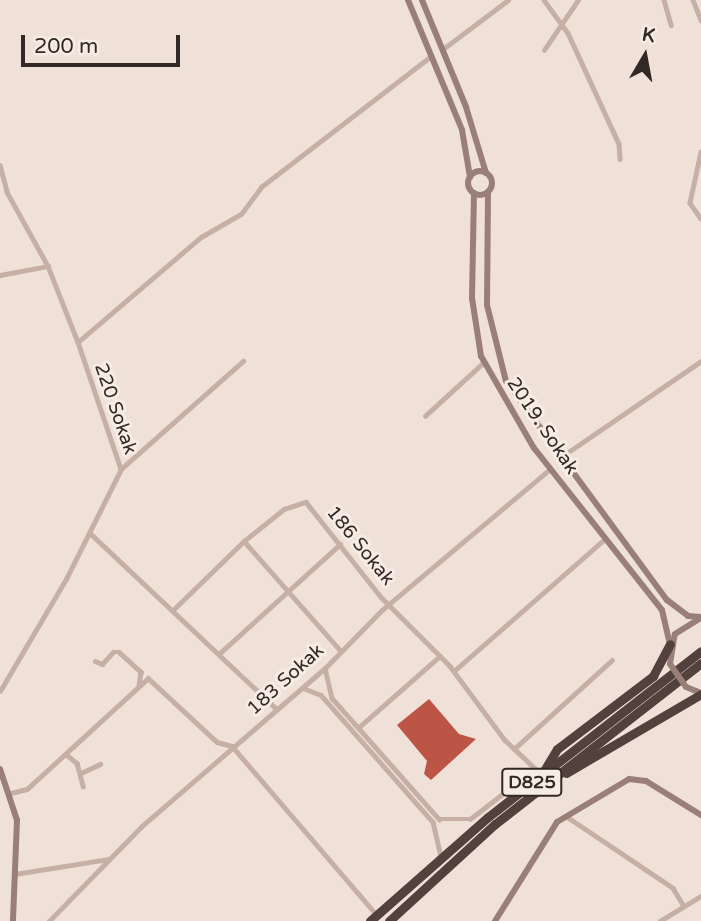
<!DOCTYPE html>
<style>
body{margin:0}
#map{position:relative;width:701px;height:921px;overflow:hidden;background:#efe1d8;font-family:"Varela Round",sans-serif}
div>[style]{position:absolute}
[style*='--x']{left:calc(var(--x)*1px);top:calc(var(--y)*1px);width:calc(var(--w)*1px);rotate:calc(var(--a)*1deg)}
.building>*{inset:0;background:#bd5547}
.street>*{height:4.5px;margin:-2.25px;padding:0 2.25px;transform-origin:2.25px;border-radius:2.25px;background:#c6b0a5}
.secondary>*{height:6px;margin:-3px;padding:0 3px;transform-origin:3px;border-radius:3px;background:#997f77}
.secondary>.ring{margin:-3px;padding:0;box-sizing:content-box;background:none;border:6px solid #997f77;border-radius:50%}
.highway>*{height:9px;margin:-4.5px;padding:0 4.5px;transform-origin:4.5px;border-radius:4.5px;background:#52413d}
.secondary-bridge>*{height:6px;margin:-3px;padding:0 3px;transform-origin:3px;border-radius:3px;background:#997f77}
span{translate:-50% -50%;white-space:nowrap;text-align:center;line-height:1.15;-webkit-text-stroke:6px #f7ece3;paint-order:stroke}
.shield-label span{padding:2px 5px;background:#f7ece3;border:2px solid;border-radius:5px;-webkit-text-stroke-width:0}
.shield-label{font-size:18px;color:#322826;font-weight:700}
.street-label{font-size:19px;color:#322826}
.north{position:absolute;left:610px;top:21px;width:70px;height:70px;-webkit-text-stroke:5px #f7ece3;paint-order:stroke;rotate:10deg;font-size:19px;font-weight:700;line-height:28px;text-align:center;color:#322826}
.north::after{content:'';display:block;margin:auto;width:24px;height:32px;background:#322826;clip-path:polygon(50% 0,100% 100%,50% 72%,0 100%)}
.scale{position:absolute;left:21px;top:35px;width:159px;height:32px;box-sizing:border-box;border:4px solid #322826;border-top:0;padding-left:9px;font-size:21px;line-height:24px;white-space:nowrap;color:#322826;-webkit-text-stroke:5px #f7ece3;paint-order:stroke}
</style>
<div id="map">
<div class="building">
<div style="clip-path:polygon(429px 699px,459px 734px,476px 739px,431px 780px,424px 774px,427px 761px,397px 725px)"></div>
</div>
<div class="street">
<div style="--x:544;--y:0;--w:41;--a:54"></div>
<div style="--x:568;--y:33;--w:122;--a:65.3"></div>
<div style="--x:619;--y:144;--w:15;--a:86"></div>
<div style="--x:664;--y:0;--w:26;--a:74"></div>
<div style="--x:693;--y:0;--w:22;--a:68"></div>
<div style="--x:443;--y:49;--w:81;--a:-37"></div>
<div style="--x:544;--y:50;--w:60;--a:-55.8"></div>
<div style="--x:701;--y:152;--w:52;--a:102.2"></div>
<div style="--x:690;--y:203;--w:19;--a:55"></div>
<div style="--x:0;--y:165;--w:28;--a:75"></div>
<div style="--x:7;--y:192;--w:85;--a:61"></div>
<div style="--x:48;--y:266;--w:82;--a:68.5"></div>
<div style="--x:78;--y:342;--w:134;--a:71.3"></div>
<div style="--x:0;--y:275;--w:49;--a:-10.6"></div>
<div style="--x:78;--y:342;--w:162;--a:-40.5"></div>
<div style="--x:201;--y:237;--w:46;--a:-29.9"></div>
<div style="--x:241;--y:214;--w:34;--a:-53"></div>
<div style="--x:261;--y:187;--w:215;--a:-37.6"></div>
<div style="--x:425;--y:416;--w:80;--a:-42.5"></div>
<div style="--x:561;--y:457;--w:170;--a:-34.4"></div>
<div style="--x:91;--y:534;--w:255;--a:43.3"></div>
<div style="--x:244;--y:541;--w:145;--a:48.6"></div>
<div style="--x:174;--y:609;--w:98;--a:-44.2"></div>
<div style="--x:244;--y:541;--w:51;--a:-38.7"></div>
<div style="--x:284;--y:509;--w:23;--a:-18"></div>
<div style="--x:306;--y:502;--w:121;--a:51.7"></div>
<div style="--x:381;--y:597;--w:98;--a:45"></div>
<div style="--x:450;--y:666;--w:92;--a:53.4"></div>
<div style="--x:505;--y:740;--w:50;--a:43.4"></div>
<div style="--x:220;--y:653;--w:162;--a:-42.2"></div>
<div style="--x:95;--y:661;--w:8;--a:23"></div>
<div style="--x:102;--y:664;--w:16;--a:-47"></div>
<div style="--x:113;--y:652;--w:6;--a:0"></div>
<div style="--x:119;--y:652;--w:30;--a:42"></div>
<div style="--x:141;--y:672;--w:14;--a:98"></div>
<div style="--x:325;--y:668;--w:31;--a:77"></div>
<div style="--x:332;--y:698;--w:162;--a:48.5"></div>
<div style="--x:439;--y:819;--w:31;--a:0"></div>
<div style="--x:470;--y:819;--w:82;--a:-37.6"></div>
<div style="--x:454;--y:671;--w:201;--a:-41.2"></div>
<div style="--x:303;--y:688;--w:19;--a:21"></div>
<div style="--x:321;--y:695;--w:169;--a:48.6"></div>
<div style="--x:433;--y:822;--w:35;--a:77"></div>
<div style="--x:0;--y:691;--w:130;--a:-59.5"></div>
<div style="--x:66;--y:579;--w:123;--a:-63.4"></div>
<div style="--x:121;--y:469;--w:163;--a:-41.5"></div>
<div style="--x:358;--y:728;--w:109;--a:-41.3"></div>
<div style="--x:514;--y:749;--w:132;--a:-42.2"></div>
<div style="--x:67;--y:755;--w:13;--a:39"></div>
<div style="--x:77;--y:763;--w:24;--a:75"></div>
<div style="--x:81;--y:773;--w:21;--a:-25"></div>
<div style="--x:11;--y:793;--w:16;--a:-14"></div>
<div style="--x:27;--y:789;--w:164;--a:-42.5"></div>
<div style="--x:148;--y:678;--w:94;--a:42.8"></div>
<div style="--x:217;--y:742;--w:16;--a:15"></div>
<div style="--x:232;--y:746;--w:221;--a:49.4"></div>
<div style="--x:566;--y:816;--w:129;--a:33.9"></div>
<div style="--x:673;--y:888;--w:21;--a:59"></div>
<div style="--x:15;--y:874;--w:95;--a:-9.1"></div>
<div style="--x:49;--y:921;--w:133;--a:-45.6"></div>
<div style="--x:142;--y:826;--w:242;--a:-40.8"></div>
<div style="--x:325;--y:668;--w:81;--a:-45.5"></div>
<div style="--x:382;--y:610;--w:219;--a:-40"></div>
<div style="--x:660;--y:921;--w:48;--a:-31.4"></div>
</div>
<div class="secondary">
<div style="--x:408;--y:0;--w:141;--a:67.4"></div>
<div style="--x:462;--y:130;--w:48;--a:80.3"></div>
<div style="--x:422;--y:0;--w:116;--a:67.6"></div>
<div style="--x:466;--y:107;--w:69;--a:73.1"></div>
<div class="ring" style="left:468px;top:171px;width:18px;height:18px"></div>
<div style="--x:488;--y:192;--w:113;--a:90.5"></div>
<div style="--x:487;--y:305;--w:78;--a:76"></div>
<div style="--x:506;--y:381;--w:272;--a:53.7"></div>
<div style="--x:667;--y:600;--w:26;--a:37"></div>
<div style="--x:688;--y:616;--w:13;--a:4"></div>
<div style="--x:474;--y:193;--w:105;--a:91.1"></div>
<div style="--x:472;--y:298;--w:59;--a:81.2"></div>
<div style="--x:481;--y:356;--w:106;--a:60.1"></div>
<div style="--x:534;--y:448;--w:206;--a:51.7"></div>
<div style="--x:662;--y:610;--w:35;--a:77"></div>
<div style="--x:670;--y:664;--w:30;--a:-81"></div>
<div style="--x:675;--y:634;--w:28;--a:-32"></div>
<div style="--x:686;--y:687;--w:16;--a:22"></div>
<div style="--x:0;--y:769;--w:54;--a:71.6"></div>
<div style="--x:17;--y:820;--w:101;--a:92.3"></div>
<div style="--x:495;--y:921;--w:117;--a:-57.9"></div>
<div style="--x:557;--y:822;--w:84;--a:-30.8"></div>
<div style="--x:629;--y:779;--w:17;--a:7"></div>
<div style="--x:646;--y:781;--w:65;--a:31.7"></div>
</div>
<div class="highway">
<div style="--x:545;--y:769;--w:23;--a:-59"></div>
<div style="--x:557;--y:749;--w:121;--a:-37.2"></div>
<div style="--x:653;--y:676;--w:36;--a:-62"></div>
<div style="--x:566;--y:773;--w:156;--a:-30.3"></div>
<div style="--x:370;--y:921;--w:157;--a:-41.4"></div>
<div style="--x:488;--y:817;--w:270;--a:-37.9"></div>
<div style="--x:389;--y:921;--w:144;--a:-42.5"></div>
<div style="--x:495;--y:824;--w:261;--a:-38"></div>
</div>
<div class="secondary-bridge">
<div style="--x:670;--y:664;--w:28;--a:55"></div>
</div>
<div class="shield-label">
<span style="left:532px;top:782px">D825</span>
</div>
<div class="street-label">
<span style="left:115px;top:409px;rotate:71deg">220 Sokak</span>
<span style="left:542px;top:426px;rotate:56deg">2019. Sokak</span>
<span style="left:360px;top:546px;rotate:51deg">186 Sokak</span>
<span style="left:286px;top:680px;rotate:-42deg">183 Sokak</span>
</div>
<div class="north">K</div>
<div class="scale">200 m</div>
</div>
